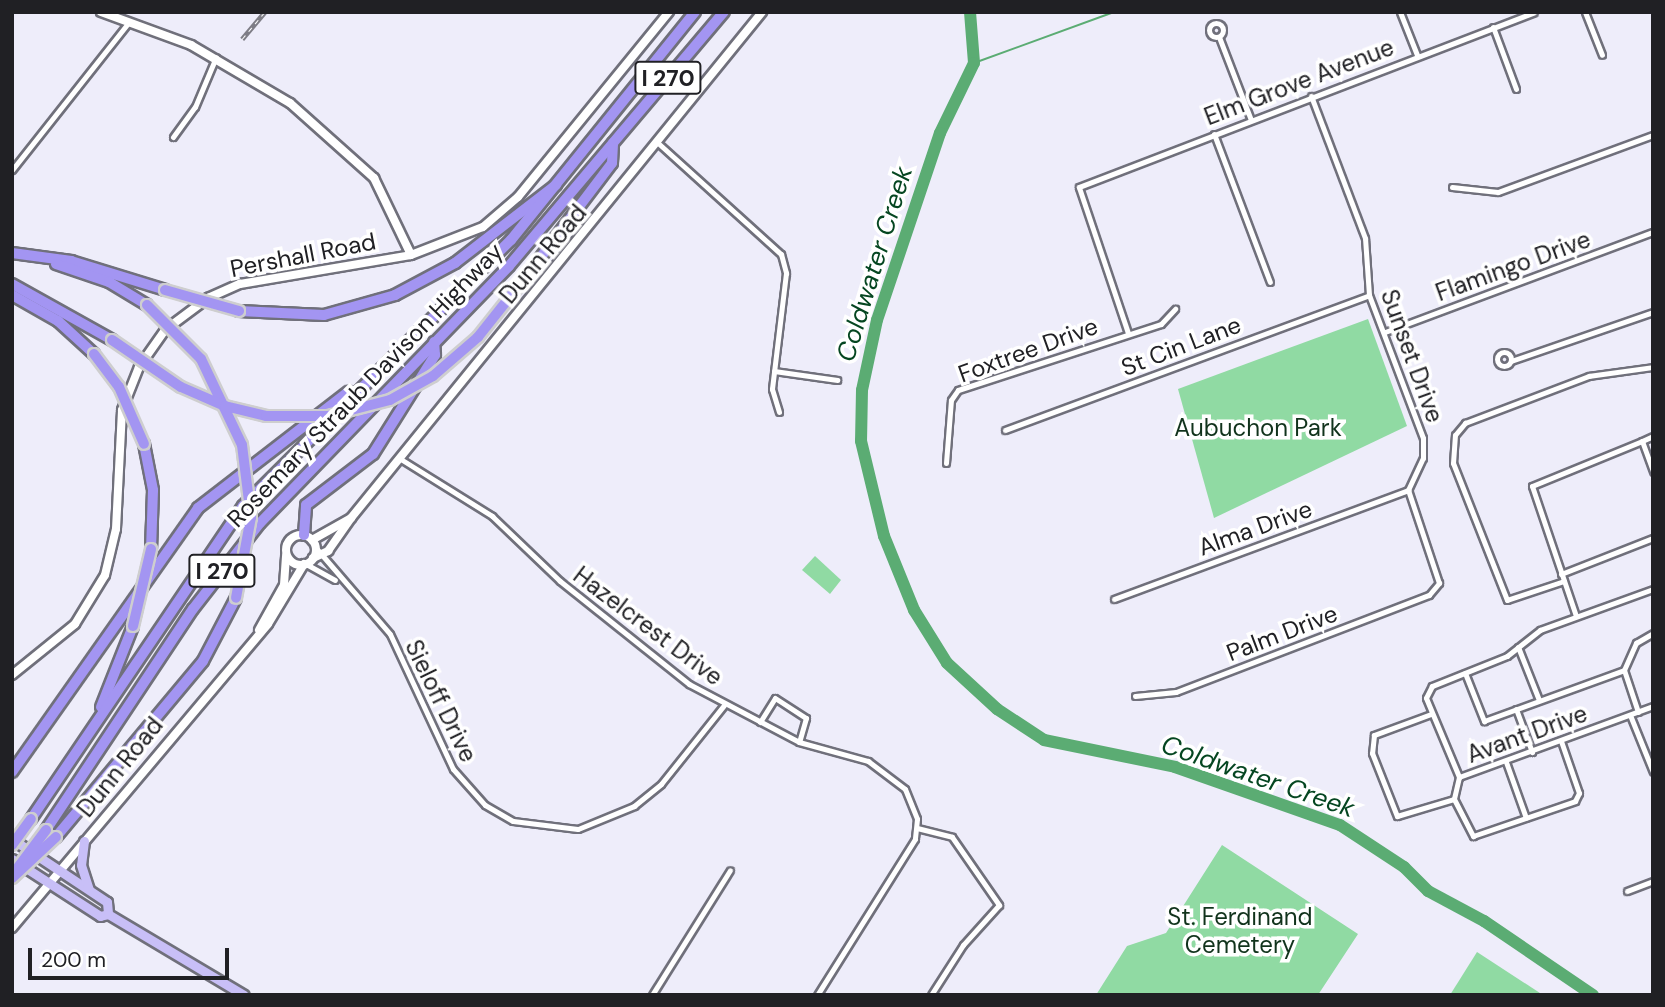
<!DOCTYPE html>
<style>
body{margin:0}
#map{position:relative;width:1665px;height:1007px;overflow:hidden;background:#eeedfa;font-family:"DM Sans",sans-serif}
div>[style]{position:absolute}
[style*='--x']{left:calc(var(--x)*1px);top:calc(var(--y)*1px);width:calc(var(--w)*1px);rotate:calc(var(--a)*1deg)}
.green>*{inset:0;background:#90daa3}
.stream>*{height:2px;margin:-1px;padding:0 1px;transform-origin:1px;border-radius:1px;background:#5bac73}
.river>*{height:12px;margin:-6px;padding:0 6px;transform-origin:6px;border-radius:6px;background:#5bac73}
.roads{filter:drop-shadow(2px 0 #70707b) drop-shadow(-2px 0 #70707b) drop-shadow(0 2px #70707b) drop-shadow(0 -2px #70707b)}
.street>*{height:5px;margin:-2.5px;padding:0 2.5px;transform-origin:2.5px;border-radius:2.5px;background:#fff}
.street>.ring{margin:-2.5px;padding:0;box-sizing:content-box;background:none;border:5px solid #fff;border-radius:50%}
.secondary>*{height:8px;margin:-4px;padding:0 4px;transform-origin:4px;border-radius:4px;background:#fff}
.secondary>.ring{margin:-4px;padding:0;box-sizing:content-box;background:none;border:8px solid #fff;border-radius:50%}
.primary>*{height:9px;margin:-4.5px;padding:0 4.5px;transform-origin:4.5px;border-radius:4.5px;background:#c8bff7}
.highway>*{height:10px;margin:-5px;padding:0 5px;transform-origin:5px;border-radius:5px;background:#a395f2}
.rail>*{height:4.5px;margin-top:-2.25px;transform-origin:0;background:repeating-linear-gradient(90deg,#fff 0 5px,#7e7d86 0 10px);box-sizing:border-box;border-block:2px solid #7e7d86}
.bridges{filter:drop-shadow(2px 0 #cececf) drop-shadow(-2px 0 #cececf) drop-shadow(0 2px #cececf) drop-shadow(0 -2px #cececf)}
.highway-bridge>*{height:10px;margin:-5px;padding:0 5px;transform-origin:5px;border-radius:5px;background:#a395f2}
span{translate:-50% -50%;white-space:nowrap;text-align:center;line-height:1.15;-webkit-text-stroke:7px #fff;paint-order:stroke}
.shield-label span{padding:2px 5px;background:#fff;border:2px solid;border-radius:5px;-webkit-text-stroke-width:0}
.shield-label{font-size:23px;color:#202024;font-weight:700}
.street-label{font-size:24px;color:#202024}
.park-label{font-size:24px;color:#11331c}
.water-label{font-size:26px;color:#054621;font-style:italic}
.frame{position:absolute;inset:0;border:14px solid #202024;pointer-events:none}
.scale{position:absolute;left:28px;top:948px;width:201px;height:32px;box-sizing:border-box;border:4px solid #202024;border-top:0;padding-left:9px;font-size:21px;line-height:24px;white-space:nowrap;color:#202024;-webkit-text-stroke:5px #fff;paint-order:stroke}
</style>
<div id="map">
<div class="green">
<div style="clip-path:polygon(1368px 319px,1407px 426px,1214px 518px,1178px 389px)"></div>
<div style="clip-path:polygon(815px 556px,841px 580px,830px 594px,802px 570px)"></div>
<div style="clip-path:polygon(1222px 845px,1358px 934px,1318px 995px,1096px 995px,1127px 946px,1166px 933px)"></div>
<div style="clip-path:polygon(1477px 952px,1543px 995px,1450px 995px)"></div>
</div>
<div class="stream">
<div style="--x:974;--y:63;--w:149;--a:-20"></div>
</div>
<div class="river">
<div style="--x:970;--y:12;--w:51;--a:85.5"></div>
<div style="--x:974;--y:63;--w:78;--a:115.9"></div>
<div style="--x:940;--y:133;--w:197;--a:108.6"></div>
<div style="--x:877;--y:320;--w:72;--a:102.1"></div>
<div style="--x:862;--y:390;--w:51;--a:91.1"></div>
<div style="--x:861;--y:441;--w:98;--a:76.4"></div>
<div style="--x:884;--y:536;--w:80;--a:67.9"></div>
<div style="--x:914;--y:610;--w:62;--a:58.1"></div>
<div style="--x:947;--y:663;--w:68;--a:42.6"></div>
<div style="--x:997;--y:709;--w:56;--a:33.4"></div>
<div style="--x:1044;--y:740;--w:134;--a:11.6"></div>
<div style="--x:1175;--y:767;--w:175;--a:19.4"></div>
<div style="--x:1340;--y:825;--w:77;--a:33.3"></div>
<div style="--x:1404;--y:867;--w:34;--a:45"></div>
<div style="--x:1428;--y:891;--w:64;--a:28.2"></div>
<div style="--x:1484;--y:921;--w:132;--a:34.2"></div>
</div>
<div class="roads">
<div class="street">
<div style="--x:1400;--y:12;--w:46;--a:68.4"></div>
<div style="--x:1585;--y:12;--w:46;--a:68.4"></div>
<div class="ring" style="left:1209px;top:23px;width:9px;height:9px"></div>
<div style="--x:1493;--y:27;--w:66;--a:69.6"></div>
<div style="--x:1219;--y:37;--w:89;--a:68.9"></div>
<div style="--x:1214;--y:134;--w:158;--a:69.3"></div>
<div style="--x:173;--y:137;--w:37;--a:-54"></div>
<div style="--x:195;--y:107;--w:54;--a:-67.2"></div>
<div style="--x:658;--y:143;--w:166;--a:42.1"></div>
<div style="--x:781;--y:254;--w:20;--a:75"></div>
<div style="--x:786;--y:273;--w:117;--a:96.9"></div>
<div style="--x:772;--y:389;--w:24;--a:73"></div>
<div style="--x:12;--y:170;--w:189;--a:-51.7"></div>
<div style="--x:1452;--y:187;--w:46;--a:6.2"></div>
<div style="--x:1498;--y:192;--w:165;--a:-20.2"></div>
<div style="--x:1385;--y:332;--w:286;--a:-20.5"></div>
<div style="--x:1128;--y:333;--w:154;--a:-108.6"></div>
<div style="--x:1079;--y:187;--w:487;--a:-21"></div>
<div class="ring" style="left:1497px;top:352px;width:9px;height:9px"></div>
<div style="--x:1511;--y:361;--w:150;--a:-19"></div>
<div style="--x:774;--y:371;--w:64;--a:8.1"></div>
<div style="--x:1005;--y:430;--w:388;--a:-20.3"></div>
<div style="--x:1642;--y:441;--w:12;--a:-24"></div>
<div style="--x:399;--y:458;--w:110;--a:31.9"></div>
<div style="--x:492;--y:516;--w:94;--a:43.7"></div>
<div style="--x:560;--y:581;--w:165;--a:38.6"></div>
<div style="--x:689;--y:684;--w:124;--a:27.8"></div>
<div style="--x:799;--y:742;--w:72;--a:15.4"></div>
<div style="--x:868;--y:761;--w:46;--a:37.1"></div>
<div style="--x:905;--y:789;--w:32;--a:68"></div>
<div style="--x:917;--y:819;--w:20;--a:96"></div>
<div style="--x:915;--y:839;--w:184;--a:122.1"></div>
<div style="--x:946;--y:463;--w:63;--a:-85.5"></div>
<div style="--x:951;--y:400;--w:12;--a:-55"></div>
<div style="--x:958;--y:390;--w:213;--a:-18"></div>
<div style="--x:1161;--y:324;--w:21;--a:-47"></div>
<div style="--x:316;--y:548;--w:113;--a:49.3"></div>
<div style="--x:390;--y:634;--w:149;--a:65"></div>
<div style="--x:453;--y:769;--w:48;--a:48.4"></div>
<div style="--x:485;--y:805;--w:32;--a:30"></div>
<div style="--x:513;--y:821;--w:65;--a:7"></div>
<div style="--x:578;--y:829;--w:61;--a:-22.3"></div>
<div style="--x:634;--y:806;--w:35;--a:-39"></div>
<div style="--x:661;--y:784;--w:101;--a:-51.4"></div>
<div style="--x:306;--y:564;--w:33;--a:29"></div>
<div style="--x:1561;--y:574;--w:99;--a:-21.4"></div>
<div style="--x:1564;--y:581;--w:60;--a:161.6"></div>
<div style="--x:1507;--y:600;--w:147;--a:-111.5"></div>
<div style="--x:1453;--y:463;--w:28;--a:-86"></div>
<div style="--x:1455;--y:435;--w:16;--a:-50"></div>
<div style="--x:1465;--y:423;--w:133;--a:-20.8"></div>
<div style="--x:1589;--y:376;--w:65;--a:-8"></div>
<div style="--x:1653;--y:589;--w:120;--a:160.1"></div>
<div style="--x:1540;--y:630;--w:42;--a:141.8"></div>
<div style="--x:1507;--y:656;--w:81;--a:158.2"></div>
<div style="--x:1432;--y:686;--w:13;--a:117"></div>
<div style="--x:1426;--y:698;--w:86;--a:67.3"></div>
<div style="--x:1459;--y:777;--w:207;--a:-20.1"></div>
<div style="--x:1114;--y:599;--w:314;--a:-20.3"></div>
<div style="--x:1576;--y:616;--w:137;--a:-108.7"></div>
<div style="--x:1532;--y:486;--w:119;--a:-22.2"></div>
<div style="--x:1642;--y:441;--w:33;--a:70"></div>
<div style="--x:1518;--y:647;--w:57;--a:68.4"></div>
<div style="--x:1465;--y:673;--w:52;--a:68.4"></div>
<div style="--x:1484;--y:721;--w:149;--a:-20"></div>
<div style="--x:1135;--y:696;--w:41;--a:-5.6"></div>
<div style="--x:1176;--y:692;--w:271;--a:-21"></div>
<div style="--x:1429;--y:595;--w:16;--a:-50"></div>
<div style="--x:1439;--y:583;--w:98;--a:-108.4"></div>
<div style="--x:1408;--y:490;--w:35;--a:-65"></div>
<div style="--x:1423;--y:458;--w:20;--a:-90"></div>
<div style="--x:1423;--y:438;--w:153;--a:-110.7"></div>
<div style="--x:1369;--y:295;--w:57;--a:-94"></div>
<div style="--x:1365;--y:238;--w:152;--a:-110.8"></div>
<div style="--x:1516;--y:709;--w:46;--a:69.6"></div>
<div style="--x:1638;--y:712;--w:44;--a:-108.4"></div>
<div style="--x:1624;--y:670;--w:30;--a:-66"></div>
<div style="--x:1636;--y:643;--w:20;--a:-30"></div>
<div style="--x:1431;--y:714;--w:61;--a:159.8"></div>
<div style="--x:1374;--y:735;--w:18;--a:96"></div>
<div style="--x:1372;--y:753;--w:68;--a:68.4"></div>
<div style="--x:1397;--y:816;--w:59;--a:-16.6"></div>
<div style="--x:1630;--y:715;--w:61;--a:68"></div>
<div style="--x:760;--y:722;--w:28;--a:-58"></div>
<div style="--x:775;--y:698;--w:37;--a:33"></div>
<div style="--x:806;--y:718;--w:25;--a:106"></div>
<div style="--x:1506;--y:762;--w:59;--a:70.3"></div>
<div style="--x:1459;--y:777;--w:23;--a:103"></div>
<div style="--x:1454;--y:799;--w:42;--a:62.8"></div>
<div style="--x:1473;--y:836;--w:108;--a:-18.9"></div>
<div style="--x:1575;--y:801;--w:9;--a:-63"></div>
<div style="--x:1579;--y:793;--w:55;--a:-109.1"></div>
<div style="--x:917;--y:828;--w:36;--a:14"></div>
<div style="--x:952;--y:837;--w:83;--a:55.3"></div>
<div style="--x:999;--y:905;--w:54;--a:132"></div>
<div style="--x:963;--y:945;--w:59;--a:122.6"></div>
<div style="--x:1627;--y:891;--w:28;--a:-21"></div>
<div style="--x:652;--y:995;--w:147;--a:-58"></div>
</div>
<div class="secondary">
<div style="--x:101;--y:12;--w:96;--a:20.1"></div>
<div style="--x:191;--y:45;--w:115;--a:30.4"></div>
<div style="--x:290;--y:103;--w:113;--a:41.8"></div>
<div style="--x:374;--y:178;--w:85;--a:64.3"></div>
<div class="ring" style="left:286px;top:535px;width:22px;height:22px"></div>
<div style="--x:312;--y:540;--w:45;--a:-29.4"></div>
<div style="--x:351;--y:518;--w:652;--a:-50.91"></div>
<div style="--x:313;--y:558;--w:17;--a:-25"></div>
<div style="--x:328;--y:551;--w:40;--a:-55.1"></div>
<div style="--x:259;--y:630;--w:51;--a:-60.9"></div>
<div style="--x:284;--y:585;--w:29;--a:-86"></div>
<div style="--x:12;--y:675;--w:81;--a:-39"></div>
<div style="--x:75;--y:624;--w:57;--a:-58.5"></div>
<div style="--x:105;--y:575;--w:47;--a:-76.6"></div>
<div style="--x:116;--y:529;--w:119;--a:-87.1"></div>
<div style="--x:122;--y:410;--w:46;--a:-68.4"></div>
<div style="--x:139;--y:367;--w:45;--a:-54.9"></div>
<div style="--x:165;--y:330;--w:54;--a:-36.7"></div>
<div style="--x:208;--y:298;--w:35;--a:-24"></div>
<div style="--x:240;--y:284;--w:173;--a:-9.6"></div>
<div style="--x:411;--y:255;--w:77;--a:-21.3"></div>
<div style="--x:483;--y:227;--w:46;--a:-40.6"></div>
<div style="--x:518;--y:197;--w:239;--a:-50.8"></div>
<div style="--x:12;--y:928;--w:397;--a:-49.9"></div>
<div style="--x:268;--y:624;--w:70;--a:-59"></div>
</div>
<div class="primary">
<div style="--x:12;--y:839;--w:114;--a:33.6"></div>
<div style="--x:107;--y:902;--w:12;--a:85"></div>
<div style="--x:84;--y:841;--w:24;--a:97"></div>
<div style="--x:81;--y:865;--w:25;--a:72"></div>
<div style="--x:12;--y:859;--w:105;--a:32.9"></div>
<div style="--x:100;--y:916;--w:8;--a:-14"></div>
<div style="--x:108;--y:914;--w:158;--a:30.8"></div>
</div>
<div class="highway">
<div style="--x:12;--y:253;--w:60;--a:7.7"></div>
<div style="--x:71;--y:261;--w:98;--a:17.1"></div>
<div style="--x:56;--y:264;--w:56;--a:18.8"></div>
<div style="--x:109;--y:282;--w:44;--a:31.2"></div>
<div style="--x:525;--y:278;--w:144;--a:-52.9"></div>
<div style="--x:612;--y:163;--w:20;--a:-87"></div>
<div style="--x:12;--y:284;--w:115;--a:29.2"></div>
<div style="--x:12;--y:295;--w:53;--a:29.5"></div>
<div style="--x:58;--y:321;--w:49;--a:42.5"></div>
<div style="--x:239;--y:311;--w:85;--a:2.7"></div>
<div style="--x:324;--y:315;--w:74;--a:-15.7"></div>
<div style="--x:395;--y:295;--w:68;--a:-28.1"></div>
<div style="--x:455;--y:263;--w:128;--a:-37.7"></div>
<div style="--x:144;--y:444;--w:47;--a:78.9"></div>
<div style="--x:153;--y:490;--w:59;--a:91.9"></div>
<div style="--x:304;--y:535;--w:30;--a:-86"></div>
<div style="--x:306;--y:505;--w:84;--a:-37.3"></div>
<div style="--x:373;--y:454;--w:117;--a:-57.9"></div>
<div style="--x:435;--y:355;--w:13;--a:-94"></div>
<div style="--x:101;--y:707;--w:87;--a:-68.4"></div>
<div style="--x:12;--y:772;--w:323;--a:-54.8"></div>
<div style="--x:198;--y:508;--w:190;--a:-37.7"></div>
<div style="--x:31;--y:819;--w:378;--a:-55.9"></div>
<div style="--x:243;--y:506;--w:378;--a:-44.8"></div>
<div style="--x:511;--y:240;--w:293;--a:-51.1"></div>
<div style="--x:46;--y:830;--w:265;--a:-56.4"></div>
<div style="--x:193;--y:609;--w:109;--a:-52.1"></div>
<div style="--x:260;--y:523;--w:358;--a:-45.9"></div>
<div style="--x:509;--y:266;--w:333;--a:-49.8"></div>
<div style="--x:56;--y:837;--w:229;--a:-50.1"></div>
<div style="--x:203;--y:661;--w:71;--a:-62.4"></div>
</div>
</div>
<div class="rail">
<div style="--x:242;--y:39;--w:35;--a:-50"></div>
</div>
<div class="bridges">
<div class="highway-bridge">
<div style="--x:165;--y:290;--w:77;--a:15.8"></div>
<div style="--x:147;--y:305;--w:76;--a:45"></div>
<div style="--x:201;--y:359;--w:95;--a:64.5"></div>
<div style="--x:242;--y:445;--w:73;--a:82.9"></div>
<div style="--x:251;--y:517;--w:82;--a:100.5"></div>
<div style="--x:112;--y:340;--w:83;--a:34.3"></div>
<div style="--x:181;--y:387;--w:48;--a:23.4"></div>
<div style="--x:225;--y:406;--w:42;--a:13.7"></div>
<div style="--x:266;--y:416;--w:62;--a:0"></div>
<div style="--x:328;--y:416;--w:64;--a:-14.5"></div>
<div style="--x:390;--y:400;--w:49;--a:-29.2"></div>
<div style="--x:433;--y:376;--w:60;--a:-40.9"></div>
<div style="--x:478;--y:337;--w:75;--a:-51.5"></div>
<div style="--x:94;--y:354;--w:41;--a:52.9"></div>
<div style="--x:119;--y:387;--w:62;--a:66.3"></div>
<div style="--x:133;--y:626;--w:79;--a:-76.8"></div>
<div style="--x:12;--y:845;--w:32;--a:-54"></div>
<div style="--x:13;--y:874;--w:55;--a:-53.1"></div>
<div style="--x:12;--y:878;--w:60;--a:-43"></div>
</div>
</div>
<div class="shield-label">
<span style="left:668px;top:78px">I 270</span>
<span style="left:222px;top:571px">I 270</span>
</div>
<div class="street-label">
<span style="left:1299px;top:82px;rotate:-21deg">Elm Grove Avenue</span>
<span style="left:543px;top:254px;rotate:-50deg">Dunn Road</span>
<span style="left:303px;top:255px;rotate:-11deg">Pershall Road</span>
<span style="left:1513px;top:266px;rotate:-20deg">Flamingo Drive</span>
<span style="left:1181px;top:346px;rotate:-21deg">St Cin Lane</span>
<span style="left:1028px;top:350px;rotate:-20deg">Foxtree Drive</span>
<span style="left:1412px;top:356px;rotate:70deg">Sunset Drive</span>
<span style="left:365px;top:385px;rotate:-46deg">Rosemary Straub Davison Highway</span>
<span style="left:1255px;top:528px;rotate:-20deg">Alma Drive</span>
<span style="left:648px;top:626px;rotate:37deg">Hazelcrest Drive</span>
<span style="left:1282px;top:633px;rotate:-21deg">Palm Drive</span>
<span style="left:441px;top:701px;rotate:64deg">Sieloff Drive</span>
<span style="left:1527px;top:734px;rotate:-20deg">Avant Drive</span>
<span style="left:120px;top:767px;rotate:-51deg">Dunn Road</span>
</div>
<div class="park-label">
<span style="left:1258px;top:428px">Aubuchon Park</span>
<span style="left:1240px;top:931px">St. Ferdinand<br>Cemetery</span>
</div>
<div class="water-label">
<span style="left:875px;top:264px;rotate:-73deg">Coldwater Creek</span>
<span style="left:1258px;top:777px;rotate:19deg">Coldwater Creek</span>
</div>
<div class="frame"></div>
<div class="scale">200 m</div>
</div>
